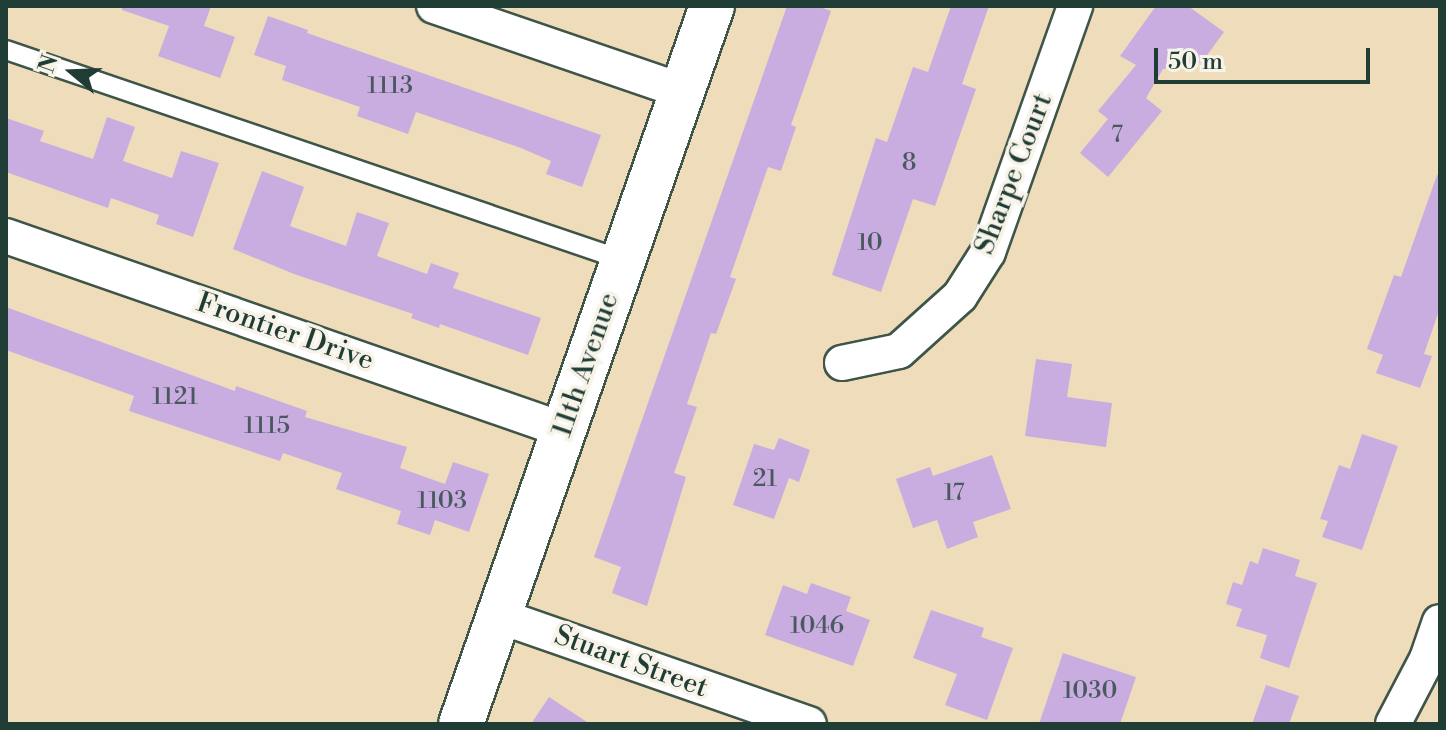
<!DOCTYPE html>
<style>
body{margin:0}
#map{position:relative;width:1446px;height:730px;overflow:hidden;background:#efdcbb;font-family:"Libre Bodoni",serif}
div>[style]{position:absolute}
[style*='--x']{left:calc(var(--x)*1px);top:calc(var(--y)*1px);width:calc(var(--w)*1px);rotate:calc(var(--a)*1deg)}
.building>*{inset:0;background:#c9ade0}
.roads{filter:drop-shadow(2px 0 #3e5548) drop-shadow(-2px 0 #3e5548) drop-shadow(0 2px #3e5548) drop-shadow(0 -2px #3e5548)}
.service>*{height:18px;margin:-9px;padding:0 9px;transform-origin:9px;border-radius:9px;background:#fff}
.minor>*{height:34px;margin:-17px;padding:0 17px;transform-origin:17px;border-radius:17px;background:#fff}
.tertiary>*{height:44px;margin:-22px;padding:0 22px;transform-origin:22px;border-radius:22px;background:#fff}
span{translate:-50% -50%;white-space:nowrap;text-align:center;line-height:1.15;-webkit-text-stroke:7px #f7f3e8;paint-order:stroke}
.number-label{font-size:24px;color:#4a595f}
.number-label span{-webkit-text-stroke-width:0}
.street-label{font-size:28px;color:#1f3d34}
.frame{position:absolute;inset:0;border:8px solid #1f3d34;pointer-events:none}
.north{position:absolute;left:32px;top:32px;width:80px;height:80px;-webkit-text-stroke:6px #f7f3e8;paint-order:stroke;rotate:289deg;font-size:22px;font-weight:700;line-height:32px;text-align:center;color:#1f3d34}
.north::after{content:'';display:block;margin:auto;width:28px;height:36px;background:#1f3d34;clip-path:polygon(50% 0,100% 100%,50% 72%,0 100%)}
.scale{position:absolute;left:1154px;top:48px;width:216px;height:36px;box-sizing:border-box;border:4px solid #1f3d34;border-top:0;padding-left:10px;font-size:24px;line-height:28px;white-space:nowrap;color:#1f3d34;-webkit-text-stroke:6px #f7f3e8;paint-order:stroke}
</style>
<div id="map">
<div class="building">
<div style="clip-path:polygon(122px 6px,211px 6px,204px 26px,235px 37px,220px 78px,158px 56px,169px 26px,122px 10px)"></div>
<div style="clip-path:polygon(787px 6px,817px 6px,831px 11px,791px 125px,796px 127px,781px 171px,768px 167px,730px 277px,736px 279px,716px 334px,711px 333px,687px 404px,697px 407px,674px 473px,686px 477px,647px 606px,612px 593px,621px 567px,594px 557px)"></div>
<div style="clip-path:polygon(951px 6px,989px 6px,962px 84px,976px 89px,935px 206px,913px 199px,881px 292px,832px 275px,876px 138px,887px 142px,913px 67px,928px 72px)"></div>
<div style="clip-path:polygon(1156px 6px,1188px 6px,1224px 32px,1202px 62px,1163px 69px,1146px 98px,1162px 111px,1108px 177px,1080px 153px,1108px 119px,1098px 111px,1136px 65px,1120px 56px)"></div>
<div style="clip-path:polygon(268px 16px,308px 30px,307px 33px,601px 135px,582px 187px,546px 174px,551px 161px,521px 148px,416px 112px,408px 134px,357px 116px,360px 107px,282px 80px,286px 66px,254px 55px)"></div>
<div style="clip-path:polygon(107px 117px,135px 127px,123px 161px,172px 178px,181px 151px,219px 163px,193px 237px,156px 224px,159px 215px,111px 198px,108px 208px,6px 172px,6px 118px,44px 131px,40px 141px,93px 159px)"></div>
<div style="clip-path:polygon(262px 171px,304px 187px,290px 226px,346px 246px,357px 212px,389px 223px,377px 256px,427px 274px,431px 263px,459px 273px,453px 288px,541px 318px,528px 355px,440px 324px,439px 328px,411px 318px,413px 314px,294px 274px,233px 249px)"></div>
<div style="clip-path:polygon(1437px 175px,1440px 176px,1440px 308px,1424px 354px,1432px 356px,1420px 388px,1376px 373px,1383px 355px,1367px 349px,1394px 275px,1401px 277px)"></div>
<div style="clip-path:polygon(6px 307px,235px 391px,236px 386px,307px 411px,305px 417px,407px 447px,400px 468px,445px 484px,453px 462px,489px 474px,469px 532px,435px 520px,430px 535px,397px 524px,401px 511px,336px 489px,342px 473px,283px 453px,280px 461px,129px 411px,134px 396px,6px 350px)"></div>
<div style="clip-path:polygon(1036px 359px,1072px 364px,1067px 397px,1112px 403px,1106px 447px,1025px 436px)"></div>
<div style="clip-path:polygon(1362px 434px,1398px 446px,1362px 550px,1322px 537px,1328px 521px,1320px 519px,1339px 465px,1350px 469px)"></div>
<div style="clip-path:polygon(779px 438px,810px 450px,799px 482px,789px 478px,774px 519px,733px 505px,754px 444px,774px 450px)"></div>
<div style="clip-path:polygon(992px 455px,1011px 509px,973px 522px,978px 537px,947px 549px,937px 520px,913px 528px,896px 479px,930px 467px,933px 476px)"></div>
<div style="clip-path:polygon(1263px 548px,1300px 560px,1295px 576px,1317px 583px,1289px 668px,1260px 658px,1267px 635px,1236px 626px,1242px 609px,1226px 604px,1233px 582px,1242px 585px,1250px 561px,1258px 564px)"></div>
<div style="clip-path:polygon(811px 583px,851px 597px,846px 611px,870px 620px,853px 666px,765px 635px,783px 585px,807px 594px)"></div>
<div style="clip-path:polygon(931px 610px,984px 628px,981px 637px,1013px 648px,987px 720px,945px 705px,957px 674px,913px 658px)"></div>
<div style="clip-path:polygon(1063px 653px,1136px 677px,1120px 724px,1039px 724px)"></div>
<div style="clip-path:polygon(1266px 685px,1299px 696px,1289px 724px,1252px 724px)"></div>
<div style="clip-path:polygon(549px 697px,590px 724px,531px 724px)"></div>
</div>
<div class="roads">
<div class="service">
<div style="--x:6;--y:50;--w:652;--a:18.8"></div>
</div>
<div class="minor">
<div style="--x:434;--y:6;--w:262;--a:18.9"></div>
<div style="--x:6;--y:236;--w:591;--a:19.17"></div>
<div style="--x:842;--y:363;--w:58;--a:-11.9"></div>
<div style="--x:899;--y:351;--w:82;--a:-42"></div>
<div style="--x:960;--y:296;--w:52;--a:-57.5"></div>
<div style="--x:988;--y:252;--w:261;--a:-70.5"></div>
<div style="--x:499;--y:616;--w:328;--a:19.2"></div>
<div style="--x:1393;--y:724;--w:73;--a:-62.4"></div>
<div style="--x:1427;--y:659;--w:39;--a:-71"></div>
</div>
<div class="tertiary">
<div style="--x:461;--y:724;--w:761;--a:-70.73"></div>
</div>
</div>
<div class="number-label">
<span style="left:390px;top:87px">1113</span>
<span style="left:1117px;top:136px">7</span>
<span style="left:909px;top:164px">8</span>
<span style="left:870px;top:244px">10</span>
<span style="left:175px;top:398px">1121</span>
<span style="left:267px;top:427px">1115</span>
<span style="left:765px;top:480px">21</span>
<span style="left:954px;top:494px">17</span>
<span style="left:442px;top:502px">1103</span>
<span style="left:817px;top:627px">1046</span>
<span style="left:1090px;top:692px">1030</span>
</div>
<div class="street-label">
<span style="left:1014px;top:174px;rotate:-69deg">Sharpe Court</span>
<span style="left:285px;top:332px;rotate:19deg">Frontier Drive</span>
<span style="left:586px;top:365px;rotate:-71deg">11th Avenue</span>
<span style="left:631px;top:662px;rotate:20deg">Stuart Street</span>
</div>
<div class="frame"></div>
<div class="north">N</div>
<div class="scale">50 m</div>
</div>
